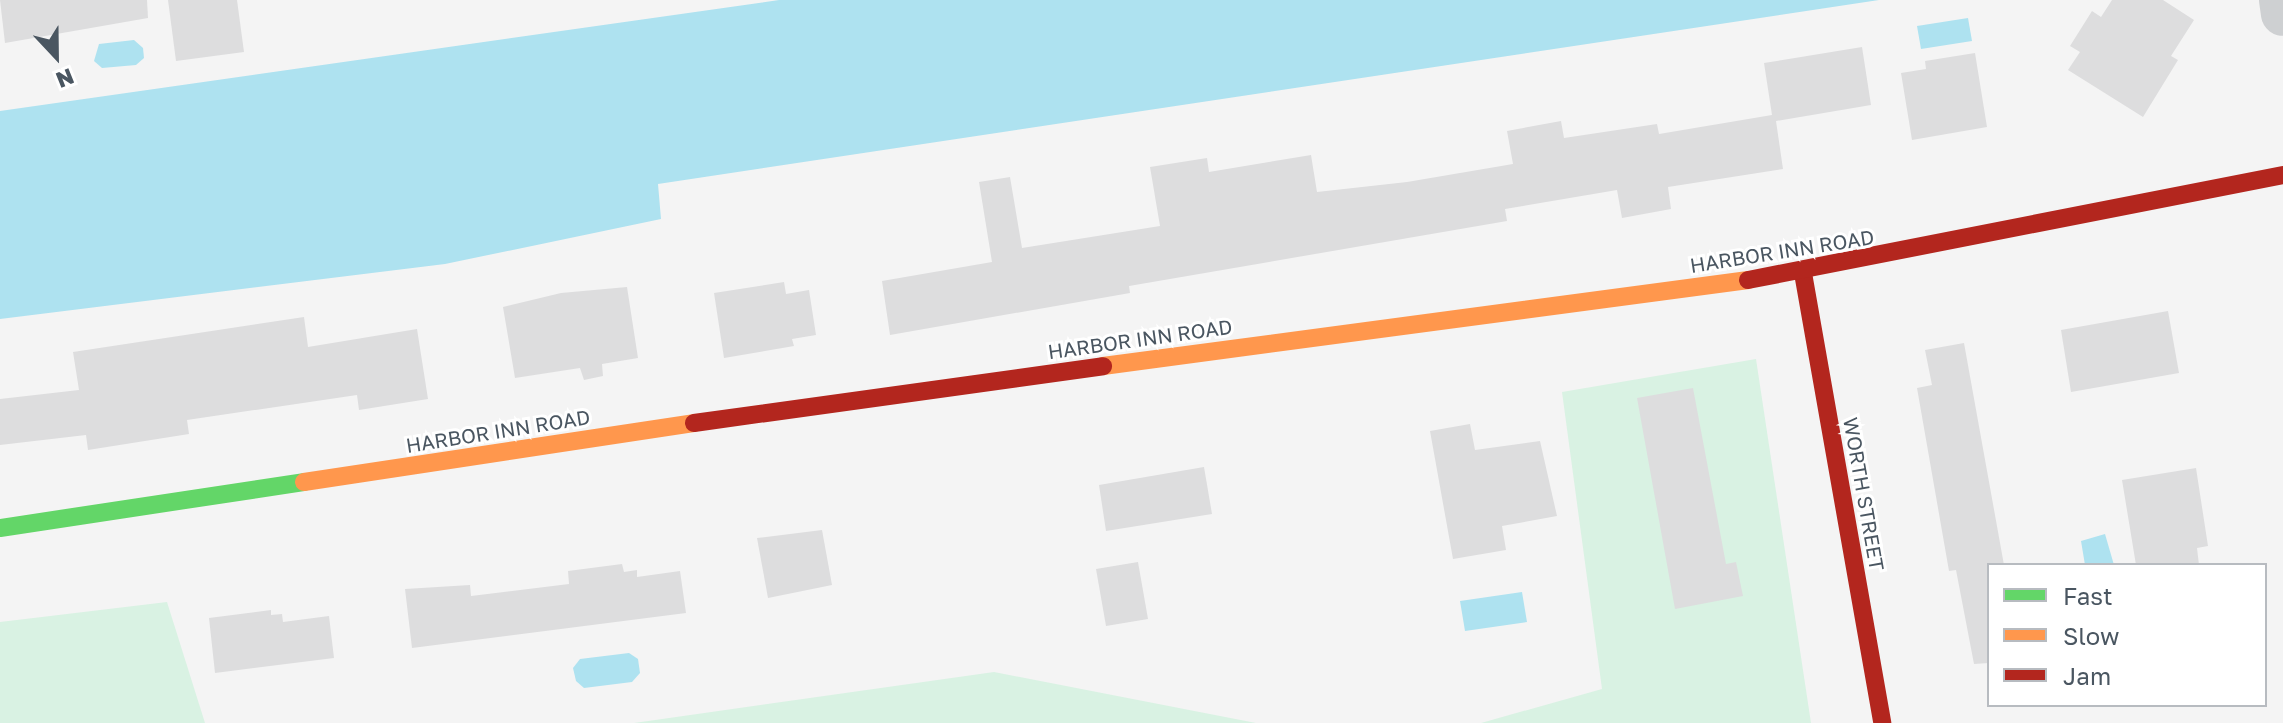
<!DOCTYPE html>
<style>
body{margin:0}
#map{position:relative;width:2283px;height:723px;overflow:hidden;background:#f4f4f4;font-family:"Golos Text",sans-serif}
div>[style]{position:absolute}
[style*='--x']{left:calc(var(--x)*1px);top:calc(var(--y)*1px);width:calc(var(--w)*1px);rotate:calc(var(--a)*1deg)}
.green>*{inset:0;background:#d9f2e3}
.water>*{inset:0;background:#aee2f0}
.building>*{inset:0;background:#ddddde}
.street>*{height:44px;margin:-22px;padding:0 22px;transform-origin:22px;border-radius:22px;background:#ced0d2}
.fast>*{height:18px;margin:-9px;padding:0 9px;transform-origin:9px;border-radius:9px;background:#63d668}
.slow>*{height:18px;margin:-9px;padding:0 9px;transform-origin:9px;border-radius:9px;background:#ff974d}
.jam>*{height:18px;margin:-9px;padding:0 9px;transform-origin:9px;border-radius:9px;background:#b3261e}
span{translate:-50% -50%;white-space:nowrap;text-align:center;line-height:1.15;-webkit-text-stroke:6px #fff;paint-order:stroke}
.street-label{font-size:20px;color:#4a5661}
.legend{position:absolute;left:1987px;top:563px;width:280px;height:144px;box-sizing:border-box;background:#fff;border:2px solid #b7bbc0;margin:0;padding:10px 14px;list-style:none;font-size:24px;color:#4a5661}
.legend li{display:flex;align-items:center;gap:16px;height:40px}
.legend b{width:40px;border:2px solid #b7bbc0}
.north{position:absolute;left:16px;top:16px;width:80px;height:80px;-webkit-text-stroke:6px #fff;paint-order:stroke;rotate:158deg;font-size:22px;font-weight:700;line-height:32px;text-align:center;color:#4a5661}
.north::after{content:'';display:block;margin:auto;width:28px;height:36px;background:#4a5661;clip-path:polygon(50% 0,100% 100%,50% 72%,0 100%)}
</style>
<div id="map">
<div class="green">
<div style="clip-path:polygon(1756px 359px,1811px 723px,1481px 723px,1602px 689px,1562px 392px)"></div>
<div style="clip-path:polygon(167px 602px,205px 723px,0 723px,0 622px)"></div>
<div style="clip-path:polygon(994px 672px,1256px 723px,634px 723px)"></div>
</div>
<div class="water">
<div style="clip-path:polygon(779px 0,1879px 0,658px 184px,661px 219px,445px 264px,0 319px,0 111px)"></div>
<div style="clip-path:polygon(1968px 18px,1972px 41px,1921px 49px,1917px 26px)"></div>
<div style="clip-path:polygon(134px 40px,143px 48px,144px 58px,136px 65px,102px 68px,94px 61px,99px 44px)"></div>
<div style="clip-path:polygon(2105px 534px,2114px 565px,2085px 565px,2081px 541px)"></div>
<div style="clip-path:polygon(1522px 592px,1527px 622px,1465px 631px,1460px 601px)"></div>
<div style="clip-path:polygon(629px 653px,638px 659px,640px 673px,632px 682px,584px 688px,576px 681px,573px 668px,580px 659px)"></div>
</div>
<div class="building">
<div style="clip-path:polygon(0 0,147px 0,148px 18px,5px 43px)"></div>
<div style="clip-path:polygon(168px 0,237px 0,244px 52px,176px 61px)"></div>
<div style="clip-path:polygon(2112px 0,2163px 0,2194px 20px,2171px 56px,2178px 60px,2143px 117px,2068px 70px,2080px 52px,2070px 46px,2092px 11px,2101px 17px)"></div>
<div style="clip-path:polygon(1862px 47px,1871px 105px,1776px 121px,1783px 169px,1668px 187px,1671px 209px,1622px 218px,1617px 190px,1505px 209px,1507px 221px,1129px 286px,1130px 293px,890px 335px,882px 281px,992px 262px,979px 182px,1010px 177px,1022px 248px,1160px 226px,1150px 167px,1207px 158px,1209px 172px,1311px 155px,1317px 192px,1407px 182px,1513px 164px,1507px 131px,1561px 121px,1564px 138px,1657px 124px,1659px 134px,1772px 115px,1764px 63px)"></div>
<div style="clip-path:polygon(1975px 53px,1987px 127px,1912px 140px,1901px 73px,1926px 69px,1925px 61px)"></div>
<div style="clip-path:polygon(784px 282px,786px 294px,809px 290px,816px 335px,792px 339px,794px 346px,724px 358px,714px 293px)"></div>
<div style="clip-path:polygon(627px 287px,638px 358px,602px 364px,603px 376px,584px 380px,580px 368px,515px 378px,503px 307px,561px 293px)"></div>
<div style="clip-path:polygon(2168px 311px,2179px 373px,2071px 392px,2061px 330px)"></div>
<div style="clip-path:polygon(304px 317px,308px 347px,417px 329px,428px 399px,359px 410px,357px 395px,187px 420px,189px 434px,88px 450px,86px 435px,0 445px,0 399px,79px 390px,73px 352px)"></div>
<div style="clip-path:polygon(1964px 343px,2004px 565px,1989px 565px,1989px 663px,1974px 664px,1956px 570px,1949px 571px,1917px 388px,1932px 385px,1925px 350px)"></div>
<div style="clip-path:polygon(1693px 388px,1726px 564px,1736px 562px,1743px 596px,1675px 609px,1637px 398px)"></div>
<div style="clip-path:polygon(1470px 424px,1475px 450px,1540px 441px,1557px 516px,1502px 526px,1506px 550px,1453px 559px,1430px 431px)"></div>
<div style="clip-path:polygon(1204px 467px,1212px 514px,1106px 531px,1099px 485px)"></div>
<div style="clip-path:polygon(2196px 468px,2208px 546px,2197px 548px,2199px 565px,2136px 565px,2122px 480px)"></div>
<div style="clip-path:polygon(822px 530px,832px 585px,768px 598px,757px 538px)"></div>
<div style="clip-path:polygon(1138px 562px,1148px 619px,1106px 626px,1096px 569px)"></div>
<div style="clip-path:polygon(622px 564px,624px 572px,637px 570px,637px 577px,680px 571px,686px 613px,412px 648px,405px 589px,470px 585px,471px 596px,569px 584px,568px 571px)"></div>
<div style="clip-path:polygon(271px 610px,271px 615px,282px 614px,283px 622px,329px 616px,334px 658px,215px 673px,209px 618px)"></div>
</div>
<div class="street">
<div style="--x:2281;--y:0;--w:14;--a:82"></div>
</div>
<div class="fast">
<div style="--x:0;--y:528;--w:307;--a:-8.6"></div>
</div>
<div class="slow">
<div style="--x:1103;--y:366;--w:651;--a:-7.59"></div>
<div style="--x:304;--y:482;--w:394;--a:-8.6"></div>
</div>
<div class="jam">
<div style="--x:1803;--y:273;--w:457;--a:80"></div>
<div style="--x:1748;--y:280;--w:545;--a:-11.1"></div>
<div style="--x:694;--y:423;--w:413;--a:-7.9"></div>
</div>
<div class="street-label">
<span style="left:1782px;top:251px;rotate:-9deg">HARBOR INN ROAD</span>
<span style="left:1140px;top:339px;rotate:-8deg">HARBOR INN ROAD</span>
<span style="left:498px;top:431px;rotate:-9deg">HARBOR INN ROAD</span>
<span style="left:1864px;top:494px;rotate:80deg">WORTH STREET</span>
</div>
<ul class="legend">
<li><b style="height:10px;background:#63d668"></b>Fast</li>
<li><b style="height:10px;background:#ff974d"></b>Slow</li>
<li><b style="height:10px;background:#b3261e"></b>Jam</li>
</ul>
<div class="north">N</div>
</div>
